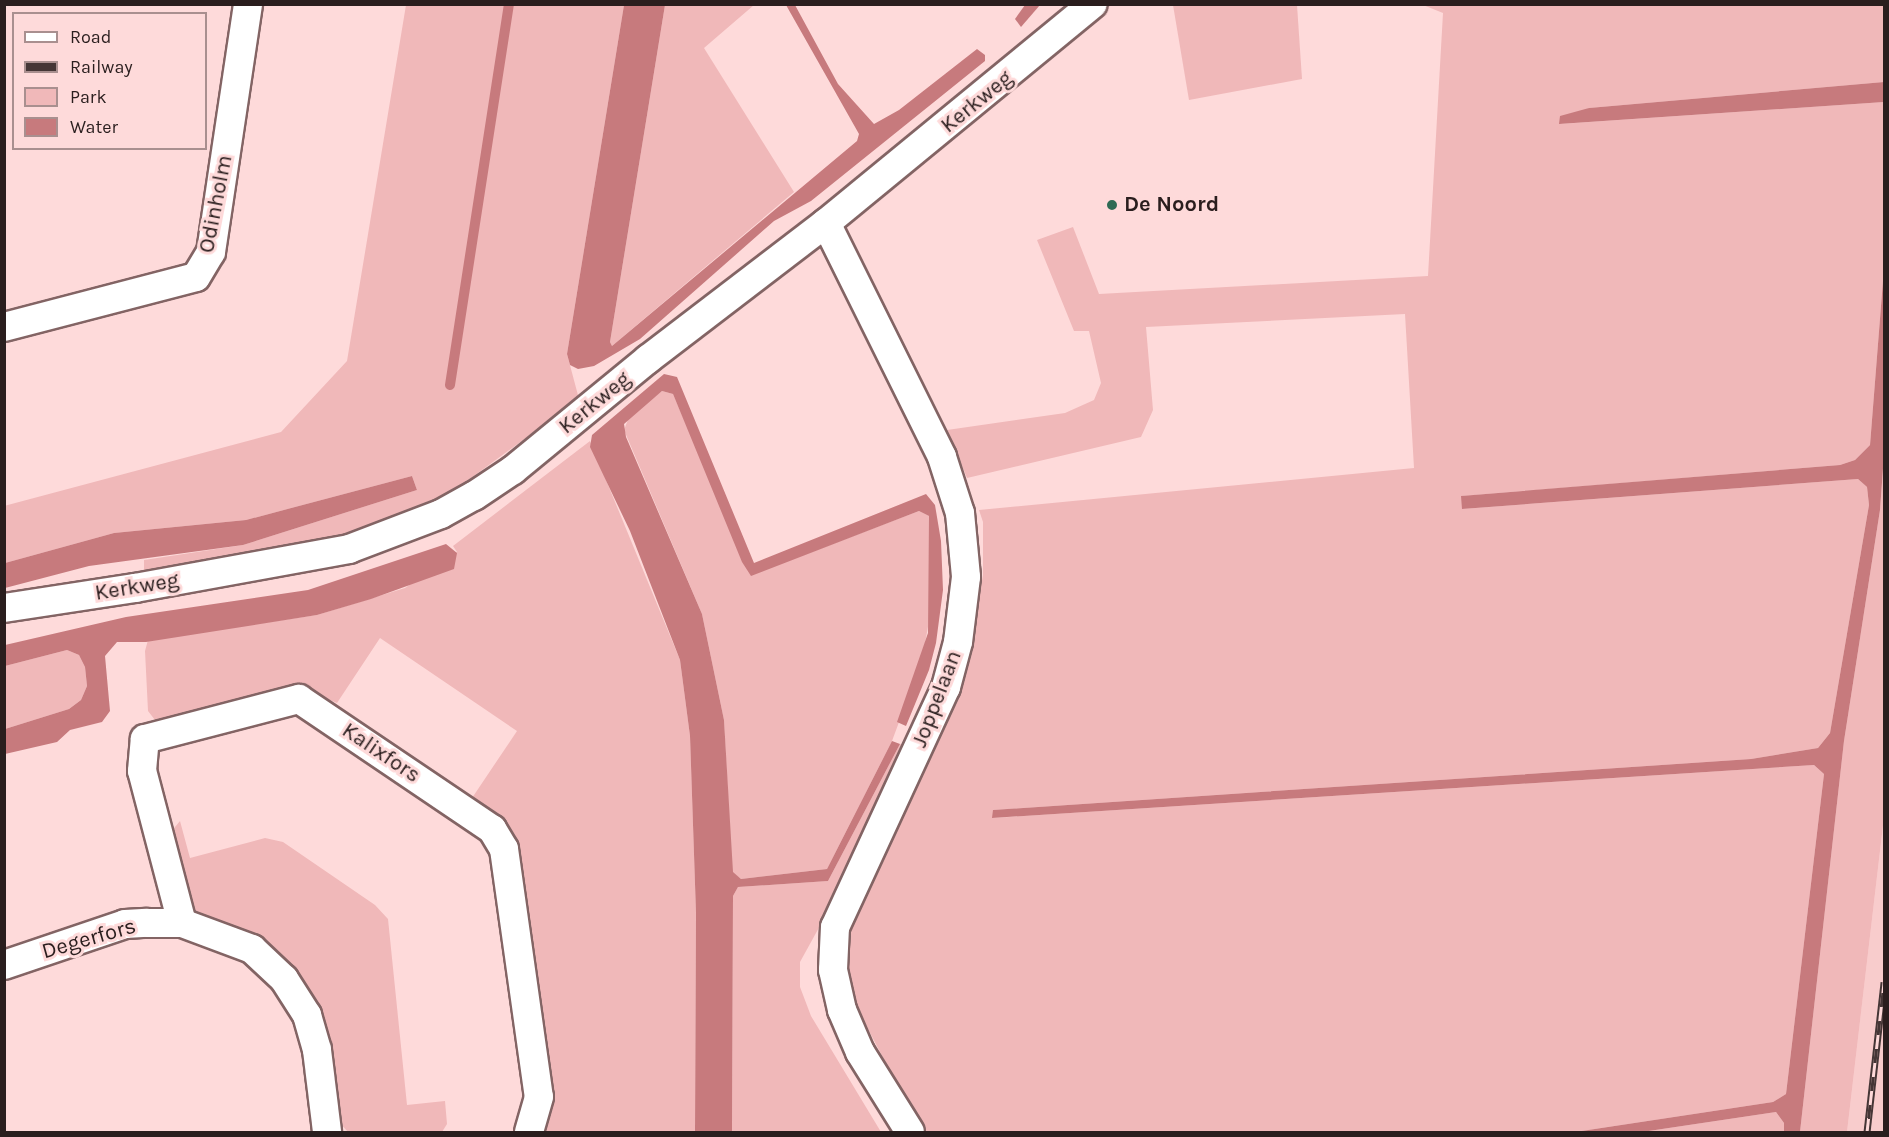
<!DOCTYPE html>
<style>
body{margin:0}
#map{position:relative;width:1889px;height:1137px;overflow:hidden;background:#fedada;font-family:Karla,sans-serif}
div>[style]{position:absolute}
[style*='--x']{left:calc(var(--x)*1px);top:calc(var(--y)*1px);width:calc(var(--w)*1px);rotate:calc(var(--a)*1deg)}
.built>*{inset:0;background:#f8cccc}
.green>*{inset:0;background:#f0b8b9}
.water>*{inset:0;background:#c77a7d}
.stream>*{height:10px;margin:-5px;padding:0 5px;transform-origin:5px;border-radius:5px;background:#c77a7d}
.roads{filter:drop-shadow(2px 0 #836464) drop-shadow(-2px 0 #836464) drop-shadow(0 2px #836464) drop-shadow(0 -2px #836464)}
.minor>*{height:28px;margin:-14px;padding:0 14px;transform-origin:14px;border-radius:14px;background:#fff}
.rail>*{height:7px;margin-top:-3.5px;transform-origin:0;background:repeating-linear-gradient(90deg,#fedada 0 14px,#453636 0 28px);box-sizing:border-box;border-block:2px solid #453636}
.dots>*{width:16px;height:16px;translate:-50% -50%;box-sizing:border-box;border:3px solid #fedada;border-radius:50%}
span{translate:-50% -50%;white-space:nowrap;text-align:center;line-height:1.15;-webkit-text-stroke:6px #fedada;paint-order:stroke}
.street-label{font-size:22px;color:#2a1e1e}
.poi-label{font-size:22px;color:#2a1e1e;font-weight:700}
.left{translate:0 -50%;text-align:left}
.frame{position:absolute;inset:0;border:6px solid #2a1e1e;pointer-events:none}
.legend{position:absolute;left:12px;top:12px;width:195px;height:138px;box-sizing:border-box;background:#fedada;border:2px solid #a98f8f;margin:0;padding:8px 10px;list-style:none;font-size:18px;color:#2a1e1e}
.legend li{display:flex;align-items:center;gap:12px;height:30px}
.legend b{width:30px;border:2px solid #a98f8f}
</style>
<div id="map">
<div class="built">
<div style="clip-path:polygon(1884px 817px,1884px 1132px,1847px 1132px)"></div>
</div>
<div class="green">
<div style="clip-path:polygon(406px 5px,624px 5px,567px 354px,579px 399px,452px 492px,344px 535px,251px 556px,144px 573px,144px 560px,243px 545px,417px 490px,412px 476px,246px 520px,114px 533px,5px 563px,4px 506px,281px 432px,347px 361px)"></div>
<div style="clip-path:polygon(665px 5px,754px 5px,704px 48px,794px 192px,612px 346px,610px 342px)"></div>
<div style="clip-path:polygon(1173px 5px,1297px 5px,1302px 79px,1189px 100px)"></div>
<div style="clip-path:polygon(1423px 5px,1884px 5px,1884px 82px,1589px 108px,1560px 124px,1884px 102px,1884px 268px,1870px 445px,1855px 460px,1840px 465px,1462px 496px,1462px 509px,1858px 479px,1867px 487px,1869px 505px,1830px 733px,1818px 748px,1751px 759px,993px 810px,993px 818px,1814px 765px,1824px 774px,1786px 1094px,1773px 1102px,1575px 1132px,922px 1132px,857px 1008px,845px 957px,848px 927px,968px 656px,983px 575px,983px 522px,979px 510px,1414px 468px,1405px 314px,1146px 327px,1153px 410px,1141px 437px,967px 478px,947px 430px,1065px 413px,1094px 400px,1101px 383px,1089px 331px,1074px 331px,1037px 240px,1073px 227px,1099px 294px,1428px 276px,1443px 13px)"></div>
<div style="clip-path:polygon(662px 391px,673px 394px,751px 575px,919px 511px,929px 516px,931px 610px,922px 660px,892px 741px,827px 869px,741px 879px,732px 872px,724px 720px,702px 614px,624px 430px,629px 417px)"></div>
<div style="clip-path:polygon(590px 441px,680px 660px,690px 736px,696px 913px,695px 1132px,539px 1132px,521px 926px,470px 801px,517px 731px,380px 638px,337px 703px,295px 685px,155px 720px,148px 711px,145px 651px,148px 640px,317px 615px,405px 588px,457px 552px,453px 546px)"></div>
<div style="clip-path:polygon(1884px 455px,1884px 817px,1847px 1132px,1800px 1132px,1844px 741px,1880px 510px)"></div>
<div style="clip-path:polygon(67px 650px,79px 655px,85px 667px,87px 686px,81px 700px,69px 709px,5px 729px,5px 666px)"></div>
<div style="clip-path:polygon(900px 744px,906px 747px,832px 904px,800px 962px,800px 987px,811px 1016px,881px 1132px,732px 1132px,733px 896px,738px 887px,828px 881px)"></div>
<div style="clip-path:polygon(180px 821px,190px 858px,265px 838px,283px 842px,375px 905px,388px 919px,407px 1105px,445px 1101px,447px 1124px,442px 1132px,348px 1132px,339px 1122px,324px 1033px,190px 908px,170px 833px)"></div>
<div style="clip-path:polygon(1776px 1112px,1784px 1123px,1784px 1132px,1642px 1132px)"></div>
</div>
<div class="water">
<div style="clip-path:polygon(624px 5px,665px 5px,610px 342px,612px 346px,857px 141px,859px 134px,786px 5px,795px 5px,838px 84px,874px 124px,899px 110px,977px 49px,985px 55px,985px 61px,811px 201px,774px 221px,640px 339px,594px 366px,578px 369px,570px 365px,567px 354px)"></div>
<div style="clip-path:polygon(1025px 5px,1040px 5px,1021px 27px,1015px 19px)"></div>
<div style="clip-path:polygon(1884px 82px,1884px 102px,1559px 124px,1560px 116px,1589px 108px)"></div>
<div style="clip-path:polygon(1884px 268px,1884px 455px,1880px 510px,1844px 741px,1800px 1132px,1784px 1132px,1784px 1123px,1776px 1112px,1642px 1132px,1575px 1132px,1773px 1102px,1786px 1094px,1824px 774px,1814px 765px,992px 818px,993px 810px,1751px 759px,1818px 748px,1830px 733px,1869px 505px,1867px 487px,1858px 479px,1462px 509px,1461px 496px,1840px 465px,1855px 460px,1870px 445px)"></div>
<div style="clip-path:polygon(664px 374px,677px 377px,754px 563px,926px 494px,935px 505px,941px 541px,943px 590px,936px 643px,929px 670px,906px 726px,897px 722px,928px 633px,929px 516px,919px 511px,751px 576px,742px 562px,673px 394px,662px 391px,624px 424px,626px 437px,702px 614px,724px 720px,733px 872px,741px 879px,827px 869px,892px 741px,900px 744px,828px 881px,738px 887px,733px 896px,732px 1132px,695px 1132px,696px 913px,690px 736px,680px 660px,630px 531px,590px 447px,592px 435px)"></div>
<div style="clip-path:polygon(412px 476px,417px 490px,243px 545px,89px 566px,5px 588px,5px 563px,114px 533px,246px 520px)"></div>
<div style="clip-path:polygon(446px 544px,457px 553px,454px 569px,371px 599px,317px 615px,146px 642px,117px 642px,105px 656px,110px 711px,102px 722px,70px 730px,57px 742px,5px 754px,5px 729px,69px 709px,81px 700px,87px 686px,85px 667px,79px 655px,67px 650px,5px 666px,5px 645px,126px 617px,308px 590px)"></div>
</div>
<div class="stream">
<div style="--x:450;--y:385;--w:386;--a:-81.2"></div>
</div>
<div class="roads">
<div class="minor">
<div style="--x:826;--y:223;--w:261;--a:63.6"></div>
<div style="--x:942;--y:457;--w:59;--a:72.2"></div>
<div style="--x:960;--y:513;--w:64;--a:84.6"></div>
<div style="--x:966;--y:577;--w:65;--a:97"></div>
<div style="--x:958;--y:642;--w:47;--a:104.9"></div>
<div style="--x:946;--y:687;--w:264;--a:114.8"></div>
<div style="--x:835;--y:927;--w:43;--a:92.7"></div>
<div style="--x:833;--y:970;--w:41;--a:77.3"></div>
<div style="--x:842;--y:1010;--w:46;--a:66.8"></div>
<div style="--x:860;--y:1052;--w:94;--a:58"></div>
<div style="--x:4;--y:327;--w:198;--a:-14.6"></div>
<div style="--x:196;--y:277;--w:29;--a:-59"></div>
<div style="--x:211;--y:252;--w:251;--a:-81.5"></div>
<div style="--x:4;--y:608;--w:133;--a:-8.7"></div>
<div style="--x:135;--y:588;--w:218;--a:-10.3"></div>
<div style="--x:349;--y:549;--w:98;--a:-20.8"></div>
<div style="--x:441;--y:514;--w:38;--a:-29"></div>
<div style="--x:474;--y:496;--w:47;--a:-33.7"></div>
<div style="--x:513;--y:470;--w:175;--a:-39.4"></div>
<div style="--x:648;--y:359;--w:224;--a:-37.4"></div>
<div style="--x:826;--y:223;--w:345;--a:-39.4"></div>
<div style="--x:182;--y:923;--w:157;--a:-104.7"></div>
<div style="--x:142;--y:771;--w:32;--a:-85"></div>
<div style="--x:145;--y:739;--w:159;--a:-14.6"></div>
<div style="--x:299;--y:699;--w:233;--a:34"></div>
<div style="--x:492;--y:829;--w:23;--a:59"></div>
<div style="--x:504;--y:849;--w:250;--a:82"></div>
<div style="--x:539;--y:1097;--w:36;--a:106"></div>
<div style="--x:4;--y:965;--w:128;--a:-18.7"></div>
<div style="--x:125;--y:924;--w:22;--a:-3"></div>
<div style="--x:147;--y:923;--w:35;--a:0"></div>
<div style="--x:182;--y:923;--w:75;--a:20.4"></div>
<div style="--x:252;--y:949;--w:44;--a:43.2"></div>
<div style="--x:284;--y:979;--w:43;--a:57.4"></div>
<div style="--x:307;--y:1015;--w:36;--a:74"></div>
<div style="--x:317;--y:1050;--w:83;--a:83"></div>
</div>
</div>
<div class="rail">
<div style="--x:1867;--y:1132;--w:151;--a:-83.5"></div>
</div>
<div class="dots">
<div style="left:1112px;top:205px;background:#2e6a54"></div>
</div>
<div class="street-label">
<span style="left:977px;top:102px;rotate:-39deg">Kerkweg</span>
<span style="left:216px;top:204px;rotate:-79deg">Odinholm</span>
<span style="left:595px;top:403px;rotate:-39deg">Kerkweg</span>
<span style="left:137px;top:587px;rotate:-9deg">Kerkweg</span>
<span style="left:937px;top:699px;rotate:-69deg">Joppelaan</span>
<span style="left:381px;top:753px;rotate:34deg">Kalixfors</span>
<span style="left:89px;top:939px;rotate:-16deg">Degerfors</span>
</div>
<div class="poi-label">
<span class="left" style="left:1124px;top:205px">De Noord</span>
</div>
<div class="frame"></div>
<ul class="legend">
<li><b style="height:8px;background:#fff"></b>Road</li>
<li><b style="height:8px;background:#453636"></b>Railway</li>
<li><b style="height:16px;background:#f0b8b9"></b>Park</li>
<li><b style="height:16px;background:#c77a7d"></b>Water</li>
</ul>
</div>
